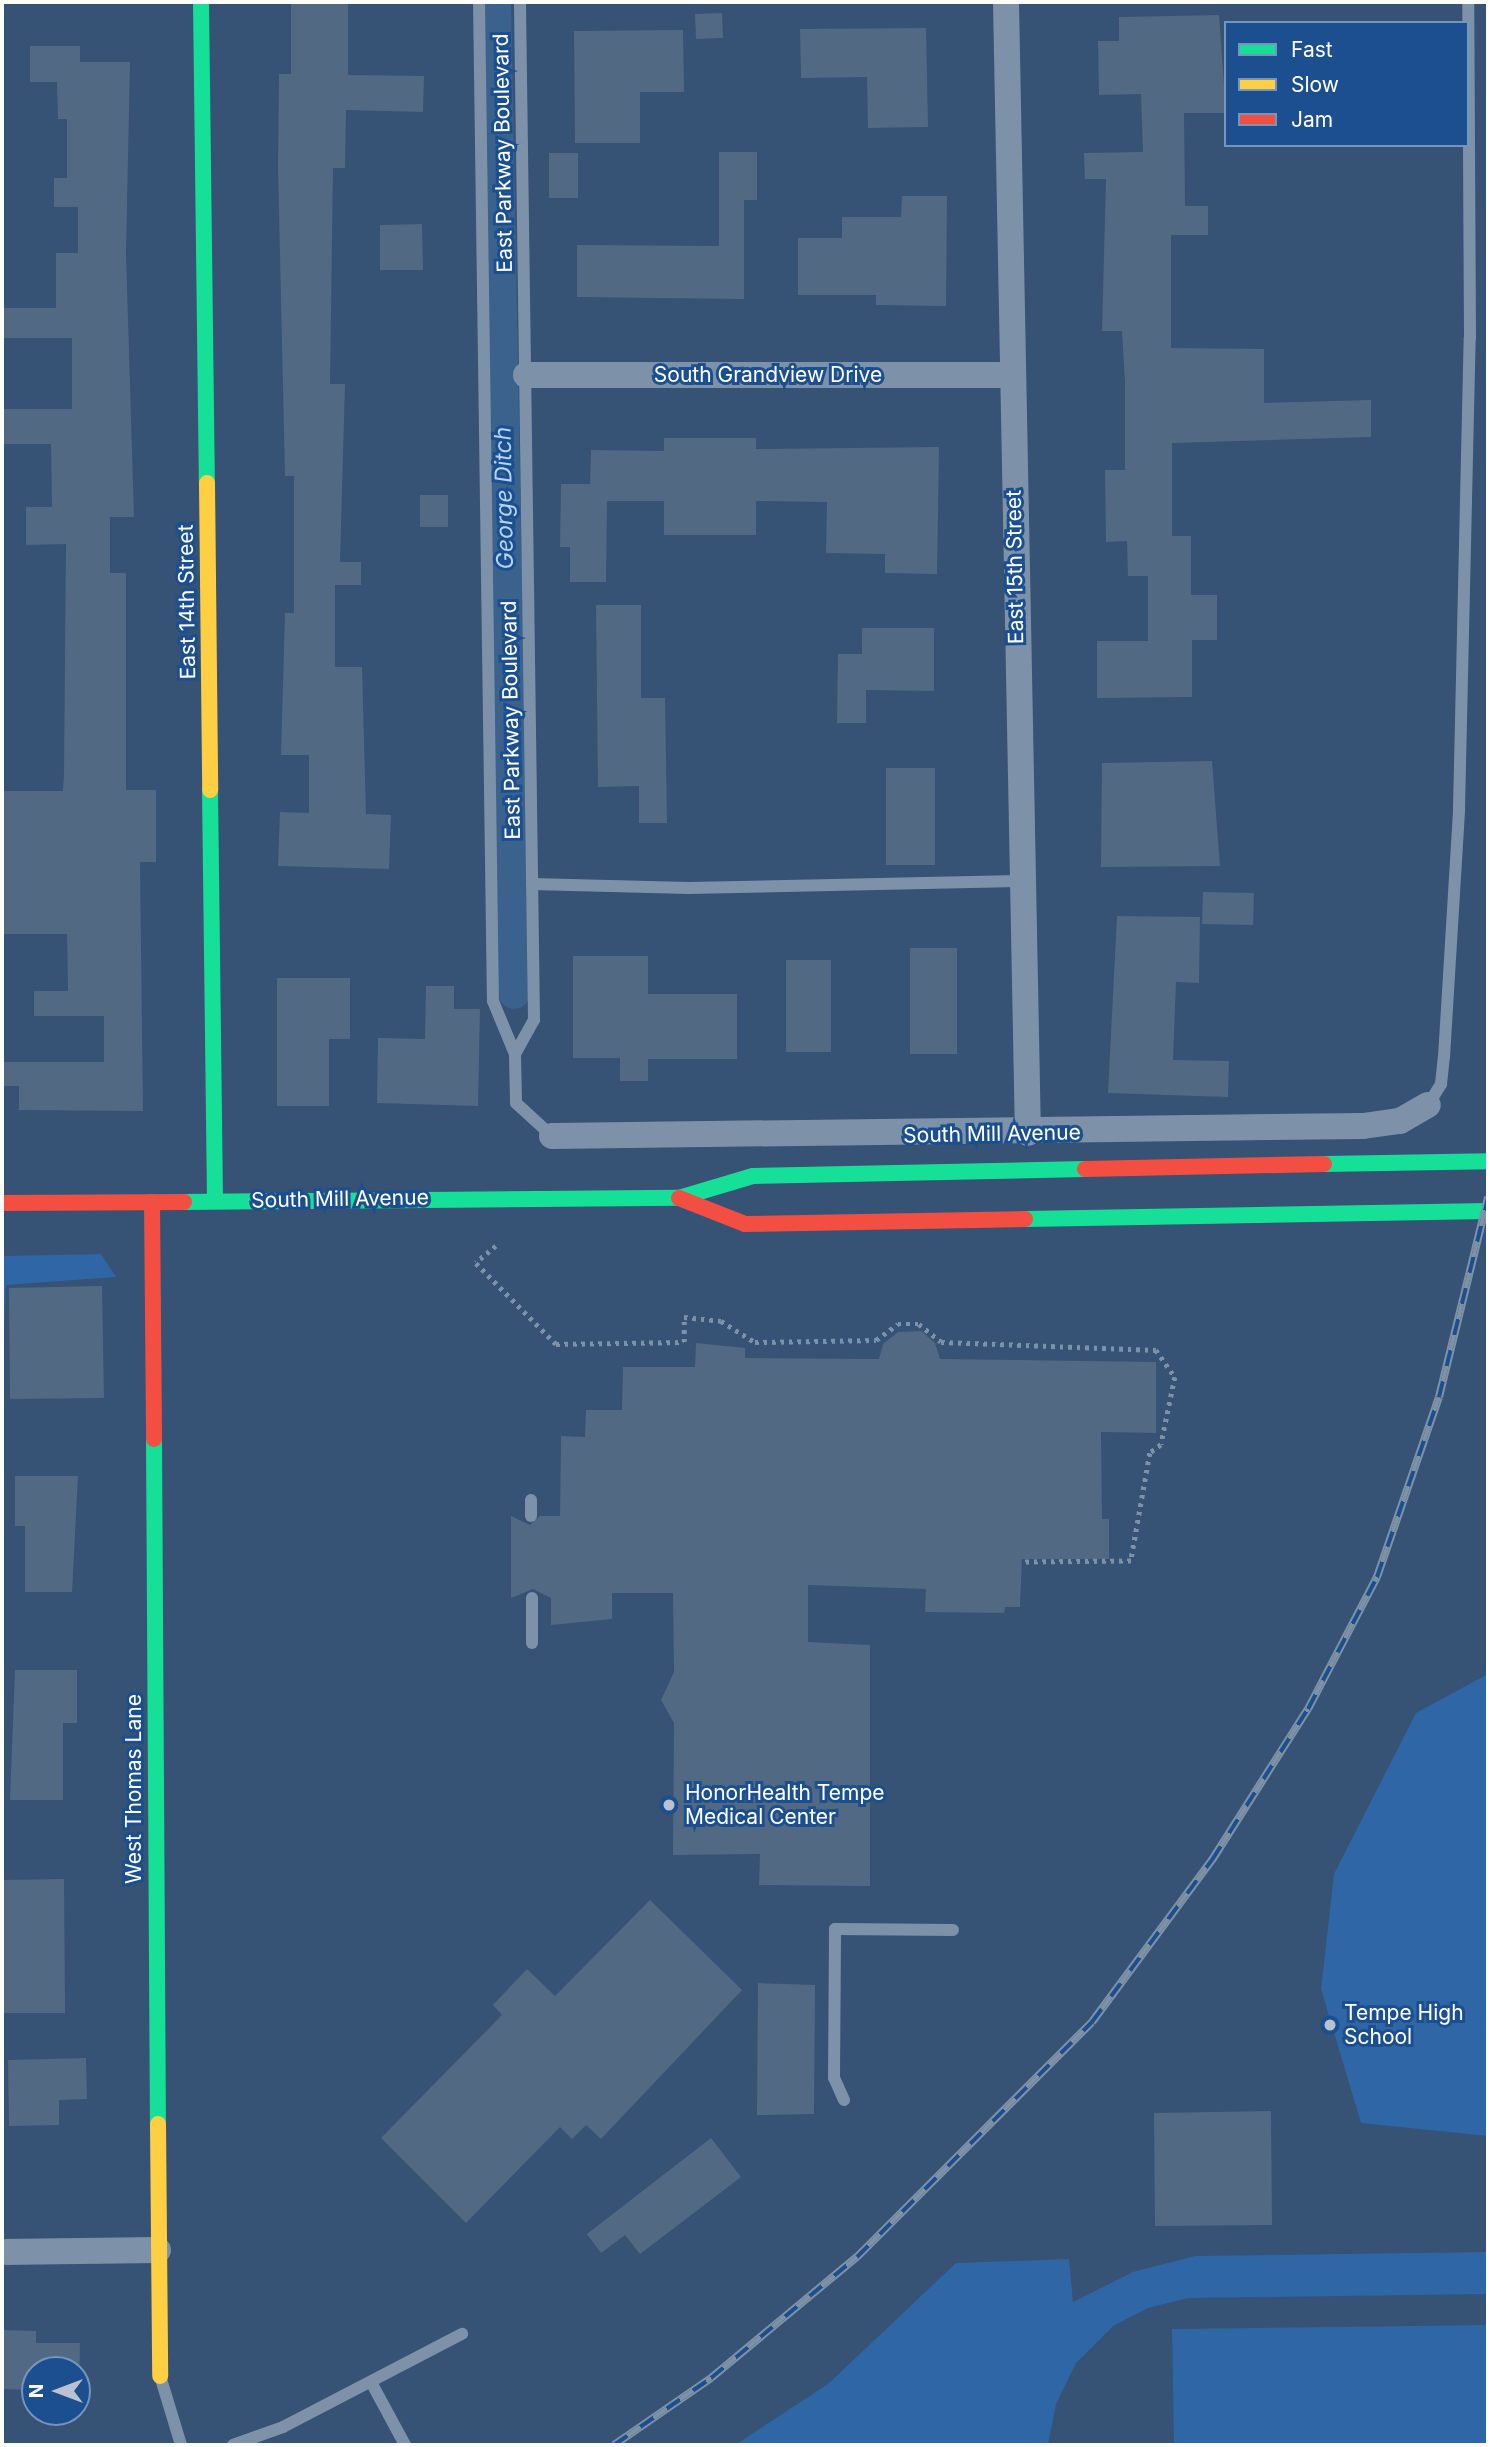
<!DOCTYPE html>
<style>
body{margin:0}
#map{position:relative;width:1490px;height:2447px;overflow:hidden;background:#365274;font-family:Inter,sans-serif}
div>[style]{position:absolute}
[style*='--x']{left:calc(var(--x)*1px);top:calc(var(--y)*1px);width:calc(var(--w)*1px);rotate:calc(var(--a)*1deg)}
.green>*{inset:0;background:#2f66a5}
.canal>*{height:32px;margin:-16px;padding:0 16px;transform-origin:16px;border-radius:16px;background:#3b618d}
.building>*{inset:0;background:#526984}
.path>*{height:4.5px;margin-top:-2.25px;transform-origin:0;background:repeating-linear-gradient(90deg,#7d92a8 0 3.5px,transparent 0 8.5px)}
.lane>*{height:12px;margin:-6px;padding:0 6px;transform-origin:6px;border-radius:6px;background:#7d92a8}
.street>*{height:26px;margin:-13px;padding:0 13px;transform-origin:13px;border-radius:13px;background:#7d92a8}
.fast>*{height:16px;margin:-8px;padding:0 8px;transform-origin:8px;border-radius:8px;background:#16e098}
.slow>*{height:16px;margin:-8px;padding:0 8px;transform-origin:8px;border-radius:8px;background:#ffcf43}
.jam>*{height:16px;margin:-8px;padding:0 8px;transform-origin:8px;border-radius:8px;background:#f24e42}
.rail>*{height:8px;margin-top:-4px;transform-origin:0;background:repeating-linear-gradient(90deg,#1b4f8f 0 16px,#7e92a7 0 32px);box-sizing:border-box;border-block:2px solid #7e92a7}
.dots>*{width:19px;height:19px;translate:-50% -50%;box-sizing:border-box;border:4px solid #1b4f8f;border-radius:50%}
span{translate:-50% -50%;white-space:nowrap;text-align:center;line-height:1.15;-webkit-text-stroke:6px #1b4f8f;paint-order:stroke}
.street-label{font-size:21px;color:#fff}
.poi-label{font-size:21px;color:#fff}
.left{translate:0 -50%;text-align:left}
.water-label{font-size:23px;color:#b5d3f5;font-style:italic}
.frame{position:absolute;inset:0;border:4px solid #fff;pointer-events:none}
.legend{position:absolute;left:1224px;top:21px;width:245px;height:126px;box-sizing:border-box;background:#1b4f8f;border:2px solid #7695bc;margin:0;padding:9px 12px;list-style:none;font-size:21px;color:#fff}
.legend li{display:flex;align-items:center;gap:14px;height:35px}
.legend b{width:35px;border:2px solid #7695bc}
.north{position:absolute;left:21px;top:2356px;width:70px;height:70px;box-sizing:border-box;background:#1b4f8f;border:2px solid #7695bc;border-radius:50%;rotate:270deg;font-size:19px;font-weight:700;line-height:28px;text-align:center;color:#fff}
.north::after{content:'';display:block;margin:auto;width:24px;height:32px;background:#b9c2ce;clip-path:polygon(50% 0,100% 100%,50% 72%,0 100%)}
</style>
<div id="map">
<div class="green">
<div style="clip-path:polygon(101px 1254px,116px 1277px,6px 1285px,2px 1368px,2px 1256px)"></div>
<div style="clip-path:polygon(1488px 1674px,1488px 2136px,1361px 2123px,1321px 1989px,1334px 1874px,1416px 1713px)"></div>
<div style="clip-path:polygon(1488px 2252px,1488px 2294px,1188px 2298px,1148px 2308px,1113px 2326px,1076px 2363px,1056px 2404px,1048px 2445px,735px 2445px,828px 2384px,956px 2263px,1069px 2259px,1073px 2302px,1133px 2272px,1195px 2256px)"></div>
<div style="clip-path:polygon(1488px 2325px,1488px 2445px,1174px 2445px,1172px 2329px)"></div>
</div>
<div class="canal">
<div style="--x:495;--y:2;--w:991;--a:88.9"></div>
</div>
<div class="building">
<div style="clip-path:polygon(291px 2px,348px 2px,348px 75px,424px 76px,423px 112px,346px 110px,345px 168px,333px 168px,330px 384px,345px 384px,340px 562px,361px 562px,361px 585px,335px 585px,335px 667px,362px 667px,366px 814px,391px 815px,389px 869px,278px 866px,280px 812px,309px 813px,309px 755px,281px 755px,285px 613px,294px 613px,294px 476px,285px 476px,278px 167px,279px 74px,291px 74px)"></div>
<div style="clip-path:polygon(722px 13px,723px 38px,696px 39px,695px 14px)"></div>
<div style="clip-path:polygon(1219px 15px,1226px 113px,1184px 113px,1185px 206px,1208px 206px,1208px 235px,1171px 235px,1171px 348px,1264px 349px,1264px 403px,1371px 400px,1371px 437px,1172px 443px,1172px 536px,1191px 536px,1191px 595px,1217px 595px,1217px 640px,1192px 640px,1192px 697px,1097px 698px,1097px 641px,1148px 641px,1148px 576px,1128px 576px,1127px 541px,1106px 542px,1105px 470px,1125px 470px,1125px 382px,1122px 331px,1102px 331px,1106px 179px,1085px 179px,1084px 153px,1143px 152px,1141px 94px,1099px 95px,1098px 41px,1119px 41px,1119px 17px)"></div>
<div style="clip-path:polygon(926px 28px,928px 127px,868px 128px,867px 77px,801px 78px,800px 29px)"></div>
<div style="clip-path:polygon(683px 30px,684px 92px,640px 92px,640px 143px,575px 143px,574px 31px)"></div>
<div style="clip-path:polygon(30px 46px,80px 46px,80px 62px,130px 62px,126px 253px,134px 517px,110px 517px,110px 573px,126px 573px,126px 790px,156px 790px,156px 862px,140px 862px,143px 1111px,19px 1110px,19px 1086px,2px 1086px,2px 1062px,104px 1062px,104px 1016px,34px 1016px,34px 991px,68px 991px,67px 934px,2px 934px,2px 791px,63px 791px,64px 771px,66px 544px,26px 545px,26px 507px,52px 507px,51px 444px,2px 444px,2px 409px,72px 409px,72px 338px,2px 338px,2px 308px,56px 308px,56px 253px,78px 253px,78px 207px,54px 207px,54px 178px,67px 178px,67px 119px,58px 119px,57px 82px,30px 82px)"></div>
<div style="clip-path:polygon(719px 152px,757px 152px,757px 200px,744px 200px,744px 299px,577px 297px,577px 245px,719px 246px)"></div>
<div style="clip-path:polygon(549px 153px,578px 153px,578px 198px,549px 198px)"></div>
<div style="clip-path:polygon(902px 196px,947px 196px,946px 306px,876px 305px,876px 295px,798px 295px,798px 238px,842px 238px,842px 217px,901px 217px)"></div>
<div style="clip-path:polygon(422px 224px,423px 270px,380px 270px,380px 225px)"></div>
<div style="clip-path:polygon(664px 438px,756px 438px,756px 449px,939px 447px,937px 574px,885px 573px,885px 554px,826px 553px,827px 502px,756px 501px,756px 535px,664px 535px,664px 501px,607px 501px,606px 582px,570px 582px,570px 547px,560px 547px,561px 484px,590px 484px,591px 450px,664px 451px)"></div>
<div style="clip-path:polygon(420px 495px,448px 495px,448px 527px,420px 527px)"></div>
<div style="clip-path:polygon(596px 605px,641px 605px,641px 698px,665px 698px,667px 823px,639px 823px,639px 786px,598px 787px)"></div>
<div style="clip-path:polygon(862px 628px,934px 628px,934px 691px,866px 690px,866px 723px,837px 723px,838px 654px,862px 654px)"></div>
<div style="clip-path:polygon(1212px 761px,1220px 866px,1101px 867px,1102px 763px)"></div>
<div style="clip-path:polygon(886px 768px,935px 768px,935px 865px,886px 865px)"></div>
<div style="clip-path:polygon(1203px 892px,1254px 893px,1253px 925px,1202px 924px)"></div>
<div style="clip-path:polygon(1117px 916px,1200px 917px,1199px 983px,1176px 982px,1173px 1060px,1229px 1061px,1228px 1097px,1108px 1093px)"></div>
<div style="clip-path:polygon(910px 948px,957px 948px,957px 1054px,910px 1054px)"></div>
<div style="clip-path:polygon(573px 956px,648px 956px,648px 994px,737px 994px,737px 1059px,648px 1059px,648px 1081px,620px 1081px,620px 1058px,573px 1058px)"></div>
<div style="clip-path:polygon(786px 960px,831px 960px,831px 1052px,786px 1052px)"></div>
<div style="clip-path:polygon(277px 978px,350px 978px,350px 1039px,329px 1039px,329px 1106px,277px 1106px)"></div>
<div style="clip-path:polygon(426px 986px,454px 986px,454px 1009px,480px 1009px,478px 1106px,377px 1103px,378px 1038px,425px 1039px)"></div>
<div style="clip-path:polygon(102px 1286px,104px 1398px,10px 1399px,9px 1288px)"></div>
<div style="clip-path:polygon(921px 1331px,935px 1343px,940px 1359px,1156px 1362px,1156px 1433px,1101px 1432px,1102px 1519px,1109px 1519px,1109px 1559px,1022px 1559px,1020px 1607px,1005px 1607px,1004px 1613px,925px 1612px,926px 1589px,808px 1585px,808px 1642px,870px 1645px,870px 1886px,759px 1885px,760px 1854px,673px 1855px,674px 1723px,661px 1700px,674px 1672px,673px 1593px,612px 1593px,612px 1619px,551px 1625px,551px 1598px,533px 1589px,511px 1598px,511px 1516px,530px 1525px,540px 1516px,560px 1516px,561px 1436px,585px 1437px,586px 1410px,622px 1410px,623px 1367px,695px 1367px,696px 1343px,745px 1348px,745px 1358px,879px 1359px,883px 1344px,898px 1332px)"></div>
<div style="clip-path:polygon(15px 1476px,78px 1476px,72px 1592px,25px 1592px,25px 1526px,15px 1526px)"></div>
<div style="clip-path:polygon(15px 1670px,77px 1670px,77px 1723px,63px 1723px,63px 1800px,10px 1800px)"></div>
<div style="clip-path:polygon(64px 1879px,65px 2013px,2px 2013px,2px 1880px)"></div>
<div style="clip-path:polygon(650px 1900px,742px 1990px,601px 2139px,586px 2125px,572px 2139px,560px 2127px,466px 2223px,381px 2138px,502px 2015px,493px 2005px,527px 1969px,555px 1996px)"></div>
<div style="clip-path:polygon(758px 1983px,815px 1985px,814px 2114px,757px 2115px)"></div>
<div style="clip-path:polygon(86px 2058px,87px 2099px,59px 2100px,59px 2125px,9px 2126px,8px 2060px)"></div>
<div style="clip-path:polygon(1271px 2111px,1272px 2225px,1155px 2226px,1154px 2113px)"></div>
<div style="clip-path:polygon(711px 2138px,741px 2177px,640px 2254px,625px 2235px,601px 2253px,587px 2234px)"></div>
<div style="clip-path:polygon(2px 2330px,36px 2331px,36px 2343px,80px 2343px,79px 2391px,77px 2370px,35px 2370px,35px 2390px,2px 2389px)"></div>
</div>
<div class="path">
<div style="--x:496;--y:1246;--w:26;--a:140"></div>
<div style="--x:476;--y:1263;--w:114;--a:45.4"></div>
<div style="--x:556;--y:1344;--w:128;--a:-0.9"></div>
<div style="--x:684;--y:1342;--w:25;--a:-90"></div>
<div style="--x:684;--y:1317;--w:37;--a:6"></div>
<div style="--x:721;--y:1321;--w:40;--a:32"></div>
<div style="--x:755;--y:1342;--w:121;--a:-0.9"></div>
<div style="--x:876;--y:1340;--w:27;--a:-36"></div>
<div style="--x:898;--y:1324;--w:21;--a:0"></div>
<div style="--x:919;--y:1324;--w:28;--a:39"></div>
<div style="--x:941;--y:1342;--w:215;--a:2.1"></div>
<div style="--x:1156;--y:1350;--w:33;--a:55"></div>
<div style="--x:1175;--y:1377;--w:69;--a:101.6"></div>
<div style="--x:1161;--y:1445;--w:14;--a:144"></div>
<div style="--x:1150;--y:1453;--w:110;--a:100"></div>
<div style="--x:1131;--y:1561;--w:106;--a:179.5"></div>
</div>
<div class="lane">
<div style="--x:479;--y:2;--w:999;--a:89.2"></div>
<div style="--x:493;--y:1001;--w:57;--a:67.5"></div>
<div style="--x:515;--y:1054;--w:49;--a:88.8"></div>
<div style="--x:516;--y:1103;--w:49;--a:42.5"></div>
<div style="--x:532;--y:884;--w:156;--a:1.5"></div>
<div style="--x:688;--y:888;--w:334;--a:-1.2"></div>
<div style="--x:515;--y:1054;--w:39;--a:-61"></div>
<div style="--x:534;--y:1020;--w:1018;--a:-90.79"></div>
<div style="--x:1428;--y:1105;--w:25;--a:-58"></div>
<div style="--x:1441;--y:1084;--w:27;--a:-84"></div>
<div style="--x:1444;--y:1057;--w:248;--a:-86.5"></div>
<div style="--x:1459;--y:809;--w:471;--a:-88.7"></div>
<div style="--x:1470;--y:338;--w:336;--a:-90.3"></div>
<div style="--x:531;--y:1500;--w:16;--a:90"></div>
<div style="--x:532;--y:1598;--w:45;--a:90"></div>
<div style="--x:844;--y:2100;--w:24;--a:-114"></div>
<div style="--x:834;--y:2078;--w:149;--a:-89.6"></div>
<div style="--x:835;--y:1929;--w:118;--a:0.5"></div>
<div style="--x:161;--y:2379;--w:69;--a:73.1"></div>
<div style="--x:371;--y:2382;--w:72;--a:61.6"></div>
<div style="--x:233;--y:2445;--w:53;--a:-19.8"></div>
<div style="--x:283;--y:2427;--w:202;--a:-27.5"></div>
</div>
<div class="street">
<div style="--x:1006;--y:2;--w:1131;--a:88.89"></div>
<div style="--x:526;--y:375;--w:485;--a:0"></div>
<div style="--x:552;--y:1136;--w:811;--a:-0.71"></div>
<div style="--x:1363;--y:1126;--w:37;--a:-8"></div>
<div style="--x:1400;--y:1121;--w:32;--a:-30"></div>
<div style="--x:2;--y:2252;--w:156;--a:-0.7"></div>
</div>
<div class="fast">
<div style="--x:201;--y:2;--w:481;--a:89.3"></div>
<div style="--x:210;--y:790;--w:411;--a:89.3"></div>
<div style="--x:1324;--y:1164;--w:164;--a:-1"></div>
<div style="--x:184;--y:1202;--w:495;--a:-0.5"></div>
<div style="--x:679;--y:1198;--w:77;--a:-16.6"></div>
<div style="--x:753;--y:1176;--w:332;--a:-1.2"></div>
<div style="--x:1025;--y:1219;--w:463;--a:-1"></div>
<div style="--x:154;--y:1439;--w:685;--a:89.67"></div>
</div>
<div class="slow">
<div style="--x:207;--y:483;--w:307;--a:89.4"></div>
<div style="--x:158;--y:2124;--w:252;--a:89.5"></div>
</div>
<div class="jam">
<div style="--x:1085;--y:1169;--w:239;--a:-1.2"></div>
<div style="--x:679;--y:1198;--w:71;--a:21.5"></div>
<div style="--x:745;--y:1224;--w:280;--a:-1"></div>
<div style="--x:152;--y:1202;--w:237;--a:89.5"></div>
<div style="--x:2;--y:1203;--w:182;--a:-0.3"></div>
</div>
<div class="rail">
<div style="--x:614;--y:2445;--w:118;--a:-34.6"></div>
<div style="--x:711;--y:2378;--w:190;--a:-39.7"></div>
<div style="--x:857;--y:2257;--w:332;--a:-45"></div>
<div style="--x:1092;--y:2022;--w:202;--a:-53.5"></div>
<div style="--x:1212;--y:1860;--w:179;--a:-57.6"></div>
<div style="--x:1308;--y:1709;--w:149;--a:-62.4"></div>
<div style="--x:1377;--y:1577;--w:190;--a:-71"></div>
<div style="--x:1439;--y:1397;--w:206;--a:-76.2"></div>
</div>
<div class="dots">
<div style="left:669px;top:1805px;background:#b9c2ce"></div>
<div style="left:1330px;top:2025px;background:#b9c2ce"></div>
</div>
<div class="street-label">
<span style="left:503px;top:153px;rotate:-91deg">East Parkway Boulevard</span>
<span style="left:768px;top:375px">South Grandview Drive</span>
<span style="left:1015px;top:567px;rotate:-91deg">East 15th Street</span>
<span style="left:187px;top:602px;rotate:-91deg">East 14th Street</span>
<span style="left:511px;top:720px;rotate:-91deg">East Parkway Boulevard</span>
<span style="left:992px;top:1134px;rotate:-1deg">South Mill Avenue</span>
<span style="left:340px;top:1199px;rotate:-1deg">South Mill Avenue</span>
<span style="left:134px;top:1789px;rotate:-90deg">West Thomas Lane</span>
</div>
<div class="poi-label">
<span class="left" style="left:685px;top:1805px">HonorHealth Tempe<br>Medical Center</span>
<span class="left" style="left:1344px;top:2025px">Tempe High<br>School</span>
</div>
<div class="water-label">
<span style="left:504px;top:498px;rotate:-91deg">George Ditch</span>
</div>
<div class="frame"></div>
<ul class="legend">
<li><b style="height:9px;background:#16e098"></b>Fast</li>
<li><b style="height:9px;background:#ffcf43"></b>Slow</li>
<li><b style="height:9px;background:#f24e42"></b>Jam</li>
</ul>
<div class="north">N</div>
</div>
